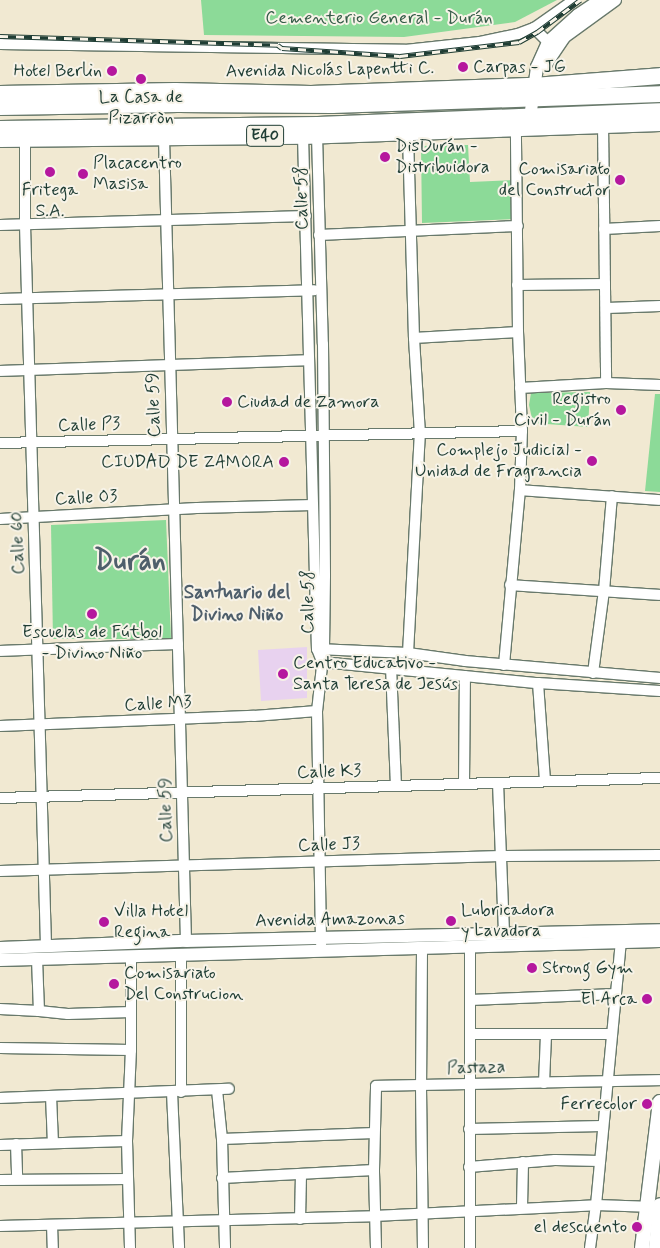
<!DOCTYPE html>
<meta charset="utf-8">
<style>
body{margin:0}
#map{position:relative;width:660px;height:1248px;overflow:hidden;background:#f1e9d2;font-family:Mynerve,sans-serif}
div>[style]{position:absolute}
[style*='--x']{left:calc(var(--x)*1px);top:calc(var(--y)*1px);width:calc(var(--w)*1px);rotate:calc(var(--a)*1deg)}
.built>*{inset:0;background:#e8d2ef}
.green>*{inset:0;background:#8cda98}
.roads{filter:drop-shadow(1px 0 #68796b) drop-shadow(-1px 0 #68796b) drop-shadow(0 1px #68796b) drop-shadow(0 -1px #68796b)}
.minor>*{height:10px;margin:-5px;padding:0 5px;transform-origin:5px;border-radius:5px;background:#fff}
.tertiary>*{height:12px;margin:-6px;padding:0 6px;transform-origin:6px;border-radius:6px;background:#fff}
.secondary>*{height:14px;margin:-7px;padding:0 7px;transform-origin:7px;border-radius:7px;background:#fff}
.primary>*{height:16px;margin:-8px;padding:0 8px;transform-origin:8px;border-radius:8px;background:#fff}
.trunk>*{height:16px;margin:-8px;padding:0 8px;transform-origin:8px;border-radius:8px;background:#fff}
.rail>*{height:4.5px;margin-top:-2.25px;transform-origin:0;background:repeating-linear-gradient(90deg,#f7f3e8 0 8px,#1f3d34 0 16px);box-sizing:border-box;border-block:1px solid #1f3d34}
.dots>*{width:14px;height:14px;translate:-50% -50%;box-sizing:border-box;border:2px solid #f7f3e8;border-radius:50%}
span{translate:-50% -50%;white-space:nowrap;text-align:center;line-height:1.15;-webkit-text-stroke:4px #f7f3e8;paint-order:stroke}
.shield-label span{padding:1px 4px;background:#f7f3e8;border:1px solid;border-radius:4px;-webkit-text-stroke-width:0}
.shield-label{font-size:16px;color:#1f3d34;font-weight:700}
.park-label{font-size:18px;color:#355c48}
.poi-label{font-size:18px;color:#1f3d34}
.left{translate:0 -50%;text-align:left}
.right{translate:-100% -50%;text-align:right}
.street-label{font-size:18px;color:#1f3d34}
.neighbourhood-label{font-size:19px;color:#4f5f6b;font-weight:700}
.town-label{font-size:28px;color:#4f5f6b;font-weight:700}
</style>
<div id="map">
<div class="built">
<div style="clip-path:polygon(307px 647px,307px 698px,261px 701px,258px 650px)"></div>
</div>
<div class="green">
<div style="clip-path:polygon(201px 0,557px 0,515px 22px,404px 37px,204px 35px)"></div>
<div style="clip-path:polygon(468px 145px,470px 182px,515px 180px,515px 219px,422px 223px,421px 146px)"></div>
<div style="clip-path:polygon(590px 392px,588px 427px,533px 423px,529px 405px,531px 393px)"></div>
<div style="clip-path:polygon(655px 394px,660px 394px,660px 492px,645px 491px)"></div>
<div style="clip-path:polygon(166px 520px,171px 639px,53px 639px,51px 525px)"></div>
</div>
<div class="roads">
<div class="minor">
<div style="--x:534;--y:28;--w:20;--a:45"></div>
<div style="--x:0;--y:44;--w:405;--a:0.8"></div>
<div style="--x:405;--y:50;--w:75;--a:-6.1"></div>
<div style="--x:480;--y:42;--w:39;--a:-12"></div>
<div style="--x:518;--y:34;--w:17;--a:-21"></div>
<div style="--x:534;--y:28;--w:49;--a:-35"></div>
<div style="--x:603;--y:124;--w:259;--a:89.3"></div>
<div style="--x:317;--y:135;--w:209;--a:88.4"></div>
<div style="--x:323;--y:344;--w:232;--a:89.5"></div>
<div style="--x:325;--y:576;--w:72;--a:90.8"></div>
<div style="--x:324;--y:648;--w:63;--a:96.3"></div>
<div style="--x:317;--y:711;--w:233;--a:89"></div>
<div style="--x:303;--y:136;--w:513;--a:88.44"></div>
<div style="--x:317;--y:649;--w:11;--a:68"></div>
<div style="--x:25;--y:138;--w:87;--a:90"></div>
<div style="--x:25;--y:225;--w:722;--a:88.33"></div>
<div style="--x:164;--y:138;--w:803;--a:88.43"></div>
<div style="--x:0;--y:225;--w:306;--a:-1.7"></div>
<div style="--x:604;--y:229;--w:56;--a:-3.1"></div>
<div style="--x:319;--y:235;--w:199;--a:-2.6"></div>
<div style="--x:517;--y:285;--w:88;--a:-0.7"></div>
<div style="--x:0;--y:299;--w:314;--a:-1.6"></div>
<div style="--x:607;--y:308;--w:53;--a:-2.2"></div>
<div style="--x:414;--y:338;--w:104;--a:-3.3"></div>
<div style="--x:0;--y:371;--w:309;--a:-2"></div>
<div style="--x:520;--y:388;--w:86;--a:-3.3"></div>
<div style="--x:606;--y:383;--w:54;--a:2.1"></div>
<div style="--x:0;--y:443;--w:522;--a:-1.32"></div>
<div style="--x:520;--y:490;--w:140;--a:4.1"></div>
<div style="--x:0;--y:519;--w:197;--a:-3.2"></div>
<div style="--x:197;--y:508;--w:116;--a:-1.5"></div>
<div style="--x:510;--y:585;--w:150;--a:3.8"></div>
<div style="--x:317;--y:649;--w:91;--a:2.5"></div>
<div style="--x:408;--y:653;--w:58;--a:8"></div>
<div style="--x:465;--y:661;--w:196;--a:5"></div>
<div style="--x:0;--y:651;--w:178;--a:-2.3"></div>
<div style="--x:408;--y:653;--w:219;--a:-86.9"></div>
<div style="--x:420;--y:434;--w:96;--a:-93.6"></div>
<div style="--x:414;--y:338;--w:208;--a:-91.7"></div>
<div style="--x:322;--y:662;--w:217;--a:5.6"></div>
<div style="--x:538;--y:683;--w:122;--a:3.8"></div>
<div style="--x:504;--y:665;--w:176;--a:-84.8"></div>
<div style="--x:520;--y:490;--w:59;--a:-88.1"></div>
<div style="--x:522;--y:431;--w:99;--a:-92.3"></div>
<div style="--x:518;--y:332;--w:205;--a:-90.6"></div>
<div style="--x:391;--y:667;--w:119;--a:87.6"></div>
<div style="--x:593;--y:673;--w:83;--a:-82.4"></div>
<div style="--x:604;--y:591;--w:95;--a:-85.2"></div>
<div style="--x:538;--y:683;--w:97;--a:85.9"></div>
<div style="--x:0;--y:726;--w:254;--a:-2.3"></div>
<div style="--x:254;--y:716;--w:63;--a:-4.5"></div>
<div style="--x:498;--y:783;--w:152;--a:87.7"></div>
<div style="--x:464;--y:784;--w:108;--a:-89.5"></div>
<div style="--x:0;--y:798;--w:660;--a:-1.74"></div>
<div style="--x:0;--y:871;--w:501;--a:-1.71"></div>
<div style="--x:501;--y:856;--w:159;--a:-0.4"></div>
<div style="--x:422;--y:949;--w:138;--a:90.4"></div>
<div style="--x:421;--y:1087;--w:161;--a:89.3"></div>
<div style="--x:181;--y:955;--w:137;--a:90"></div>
<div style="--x:470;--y:1000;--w:146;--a:-2.4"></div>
<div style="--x:0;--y:1009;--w:39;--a:3"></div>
<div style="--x:39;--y:1011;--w:52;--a:-92.2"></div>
<div style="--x:39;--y:1011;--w:29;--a:6"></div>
<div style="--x:68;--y:1014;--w:63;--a:-1.8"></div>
<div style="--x:470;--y:1034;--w:141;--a:0"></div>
<div style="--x:0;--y:1048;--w:131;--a:0.9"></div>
<div style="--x:544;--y:1083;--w:48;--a:-87.6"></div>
<div style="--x:217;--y:1090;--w:49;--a:84.2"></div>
<div style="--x:222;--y:1139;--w:109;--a:88.4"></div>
<div style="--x:172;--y:1092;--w:156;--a:87.4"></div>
<div style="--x:51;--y:1096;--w:47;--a:87.6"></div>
<div style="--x:0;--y:1098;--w:229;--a:-2.3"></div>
<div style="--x:469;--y:1129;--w:133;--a:-1.3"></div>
<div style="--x:222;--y:1139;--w:152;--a:-2.3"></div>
<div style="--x:16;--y:1144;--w:35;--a:88"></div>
<div style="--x:0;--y:1145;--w:127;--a:-1.8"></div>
<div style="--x:469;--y:1167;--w:86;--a:-4.7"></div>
<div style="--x:555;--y:1160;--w:45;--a:1.3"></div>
<div style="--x:222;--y:1178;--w:152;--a:-3"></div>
<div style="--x:0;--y:1180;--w:128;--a:-0.4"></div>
<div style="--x:522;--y:1207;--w:45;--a:-88.7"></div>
<div style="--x:300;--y:1219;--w:45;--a:-88.7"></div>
<div style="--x:52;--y:1225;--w:23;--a:88"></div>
<div style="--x:0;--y:1226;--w:374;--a:-1.5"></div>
<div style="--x:374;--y:1216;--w:222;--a:-2.8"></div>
<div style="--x:596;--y:1205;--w:58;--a:2"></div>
<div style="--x:130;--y:1248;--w:107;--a:-91.6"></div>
<div style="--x:127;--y:1141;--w:91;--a:-87.5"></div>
<div style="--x:131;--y:1050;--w:94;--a:-90"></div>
<div style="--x:376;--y:1248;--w:78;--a:-91.5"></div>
<div style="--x:374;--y:1170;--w:84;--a:-88.6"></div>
<div style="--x:376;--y:1086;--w:284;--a:-1.2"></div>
<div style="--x:470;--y:1248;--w:300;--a:-90"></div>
<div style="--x:590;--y:1248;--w:43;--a:-82.1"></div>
<div style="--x:596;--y:1205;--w:264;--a:-84.6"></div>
</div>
<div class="tertiary">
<div style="--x:546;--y:64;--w:32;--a:-56"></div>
<div style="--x:564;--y:37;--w:63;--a:-36"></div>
<div style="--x:529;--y:125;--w:59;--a:-82.1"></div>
<div style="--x:537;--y:67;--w:27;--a:-66"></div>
<div style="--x:548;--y:42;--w:40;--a:-42"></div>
<div style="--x:578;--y:15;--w:27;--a:-34"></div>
<div style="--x:0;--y:948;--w:186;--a:-2.2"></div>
<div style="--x:186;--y:941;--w:474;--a:-1.3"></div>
<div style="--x:0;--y:960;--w:660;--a:-1.65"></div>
</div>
<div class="secondary">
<div style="--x:642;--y:1248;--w:147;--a:-83"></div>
<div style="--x:656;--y:1248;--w:43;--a:-84.7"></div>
</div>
<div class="primary">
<div style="--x:0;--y:94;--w:175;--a:-1"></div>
<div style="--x:175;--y:91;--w:136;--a:1.3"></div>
<div style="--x:311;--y:94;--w:223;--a:-2.1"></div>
<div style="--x:534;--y:86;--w:126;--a:-4.5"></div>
<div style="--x:0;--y:139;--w:303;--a:-0.6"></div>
<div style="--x:303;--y:136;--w:357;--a:-2.1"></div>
</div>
<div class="trunk">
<div style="--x:0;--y:107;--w:178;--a:-1"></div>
<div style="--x:178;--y:104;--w:154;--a:0.4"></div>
<div style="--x:332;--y:105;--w:328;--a:-1.9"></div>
<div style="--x:0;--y:129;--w:318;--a:-0.7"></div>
<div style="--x:318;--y:125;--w:342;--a:-2.3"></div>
</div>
</div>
<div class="rail">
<div style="--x:0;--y:36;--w:254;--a:1.8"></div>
<div style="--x:254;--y:44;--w:24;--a:2"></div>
<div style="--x:278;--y:45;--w:5;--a:37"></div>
<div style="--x:282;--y:48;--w:118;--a:3.9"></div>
<div style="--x:400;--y:56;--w:120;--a:-6.7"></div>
<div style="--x:519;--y:42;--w:21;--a:-29"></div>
<div style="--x:537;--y:32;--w:54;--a:-36.7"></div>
</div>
<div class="dots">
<div style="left:463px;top:67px;background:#b5179e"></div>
<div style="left:112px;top:71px;background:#b5179e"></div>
<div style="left:141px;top:79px;background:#b5179e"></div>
<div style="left:385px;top:157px;background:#b5179e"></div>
<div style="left:50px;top:172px;background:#b5179e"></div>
<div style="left:83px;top:174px;background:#b5179e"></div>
<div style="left:620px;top:180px;background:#b5179e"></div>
<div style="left:227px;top:402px;background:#b5179e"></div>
<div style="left:621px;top:410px;background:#b5179e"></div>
<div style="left:592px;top:461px;background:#b5179e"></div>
<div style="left:284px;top:462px;background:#b5179e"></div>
<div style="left:92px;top:614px;background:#b5179e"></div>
<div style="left:283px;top:674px;background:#b5179e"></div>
<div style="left:451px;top:921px;background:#b5179e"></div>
<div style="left:104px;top:922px;background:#b5179e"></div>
<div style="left:532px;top:968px;background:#b5179e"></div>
<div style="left:114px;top:984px;background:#b5179e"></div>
<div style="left:647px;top:999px;background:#b5179e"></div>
<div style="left:647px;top:1104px;background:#b5179e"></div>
<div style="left:637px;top:1227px;background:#b5179e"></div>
</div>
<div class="shield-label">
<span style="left:265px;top:136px">E40</span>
</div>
<div class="park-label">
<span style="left:379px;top:18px">Cementerio General - Durán</span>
</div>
<div class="poi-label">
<span class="left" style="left:473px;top:67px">Carpas - JG</span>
<span class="right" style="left:102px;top:71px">Hotel Berlin</span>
<span style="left:141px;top:108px">La Casa de<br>Pizarròn</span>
<span class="left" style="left:395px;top:157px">DisDurán -<br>Distribuidora</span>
<span class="left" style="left:93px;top:174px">Placacentro<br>Masisa</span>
<span class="right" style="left:610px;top:180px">Comisariato<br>del Constructor</span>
<span style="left:50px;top:201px">Fritega<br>S.A.</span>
<span class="right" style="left:611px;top:410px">Registro<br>Civil - Durán</span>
<span class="left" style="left:237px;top:402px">Ciudad de Zamora</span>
<span class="right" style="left:582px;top:461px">Complejo Judicial -<br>Unidad de Fragrancia</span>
<span class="right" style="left:274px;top:462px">CIUDAD DE ZAMORA</span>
<span style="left:92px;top:643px">Escuelas de Fútbol<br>- Divino Niño</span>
<span class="left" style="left:293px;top:674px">Centro Educativo -<br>Santa Teresa de Jesús</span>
<span class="left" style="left:461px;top:921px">Lubricadora<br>y Lavadora</span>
<span class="left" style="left:114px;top:922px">Villa Hotel<br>Regina</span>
<span class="left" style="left:542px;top:968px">Strong Gym</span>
<span class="left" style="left:124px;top:984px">Comisariato<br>Del Construcion</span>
<span class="right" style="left:637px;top:999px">El Arca</span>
<span class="right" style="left:637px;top:1104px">Ferrecolor</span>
<span class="right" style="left:627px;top:1227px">el descuento</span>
</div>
<div class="street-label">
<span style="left:330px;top:70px;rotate:-1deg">Avenida Nicolás Lapentti C.</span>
<span style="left:302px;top:198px;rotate:-91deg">Calle 58</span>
<span style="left:154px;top:405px;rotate:-92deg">Calle 59</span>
<span style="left:89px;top:425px;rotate:-2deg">Calle P3</span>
<span style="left:86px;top:498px;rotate:-3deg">Calle O3</span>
<span style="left:18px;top:543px;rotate:-92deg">Calle 60</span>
<span style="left:308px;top:602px;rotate:-90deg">Calle 58</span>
<span style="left:158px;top:704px;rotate:-3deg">Calle M3</span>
<span style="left:329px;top:772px;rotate:-2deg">Calle K3</span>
<span style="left:166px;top:810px;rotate:-92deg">Calle 59</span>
<span style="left:329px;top:845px;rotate:-2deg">Calle J3</span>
<span style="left:330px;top:920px;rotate:-1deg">Avenida Amazonas</span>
<span style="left:476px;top:1068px;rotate:-2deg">Pastaza</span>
</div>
<div class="neighbourhood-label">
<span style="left:237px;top:604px">Santuario del<br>Divino Niño</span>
</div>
<div class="town-label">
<span style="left:130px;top:562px">Durán</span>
</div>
</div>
